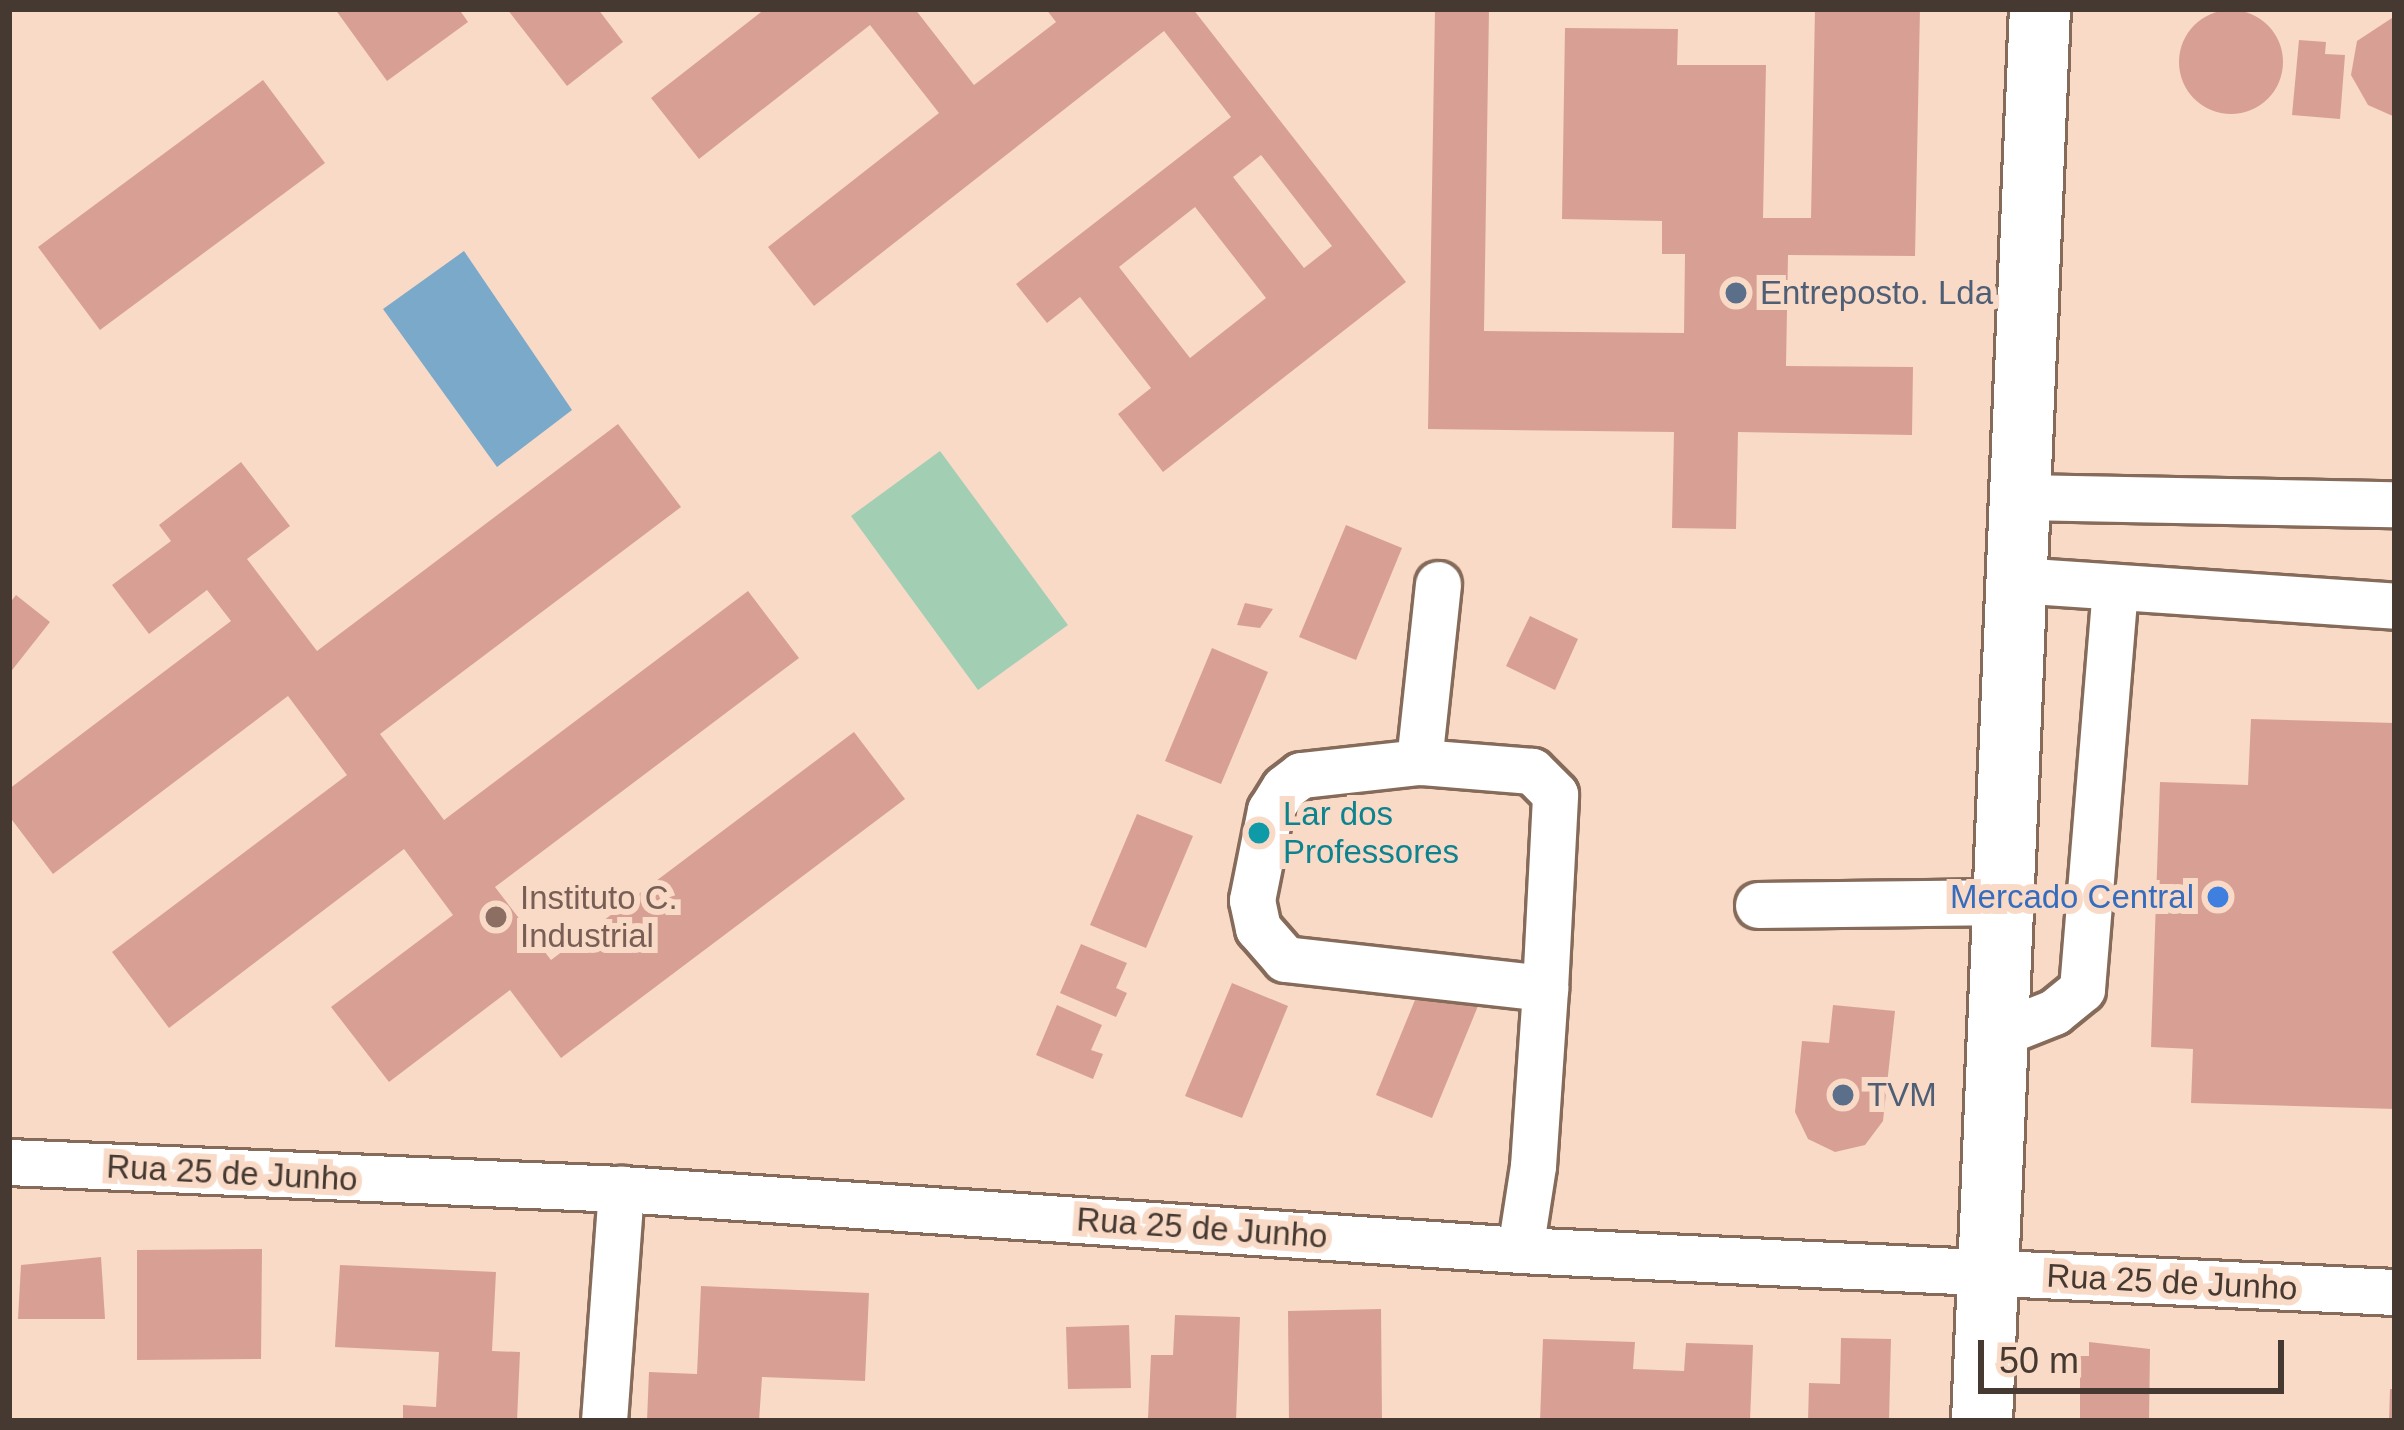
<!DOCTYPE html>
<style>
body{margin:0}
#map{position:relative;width:2404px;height:1430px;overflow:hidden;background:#f8dac7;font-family:Arial,sans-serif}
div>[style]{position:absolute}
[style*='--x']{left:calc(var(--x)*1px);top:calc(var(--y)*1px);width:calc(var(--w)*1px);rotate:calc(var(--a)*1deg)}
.green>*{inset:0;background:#a2cfb3}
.water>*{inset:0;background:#7ba9ca}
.building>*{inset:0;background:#d8a094}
.round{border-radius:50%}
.roads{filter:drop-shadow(3px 0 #866b5a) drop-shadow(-3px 0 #866b5a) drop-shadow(0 3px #866b5a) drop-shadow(0 -3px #866b5a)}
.minor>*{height:45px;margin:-22.5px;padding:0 22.5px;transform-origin:22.5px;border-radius:22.5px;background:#fff}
.major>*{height:60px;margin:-30px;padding:0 30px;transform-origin:30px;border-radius:30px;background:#fff}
.dots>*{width:33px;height:33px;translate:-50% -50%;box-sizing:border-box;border:6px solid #f8dac7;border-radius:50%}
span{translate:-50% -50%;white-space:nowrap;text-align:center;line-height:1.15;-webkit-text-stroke:12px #f8dac7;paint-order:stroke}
.service-label{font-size:33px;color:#4e5e75}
.left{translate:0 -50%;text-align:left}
.culture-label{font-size:33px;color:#0d838f}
.shop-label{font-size:33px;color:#366cbe}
.right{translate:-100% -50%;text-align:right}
.education-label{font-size:33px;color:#785e54}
.street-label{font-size:33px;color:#453931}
.frame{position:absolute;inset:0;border:12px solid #453931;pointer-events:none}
.scale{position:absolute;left:1978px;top:1340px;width:306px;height:54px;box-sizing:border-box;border:6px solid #453931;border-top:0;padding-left:15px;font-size:36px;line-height:42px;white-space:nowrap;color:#453931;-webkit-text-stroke:9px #f8dac7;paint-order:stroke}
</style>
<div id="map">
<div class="green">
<div style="clip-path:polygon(940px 451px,1068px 625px,978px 690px,851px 516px)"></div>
</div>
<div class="water">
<div style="clip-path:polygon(464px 251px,572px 410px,497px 467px,383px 309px)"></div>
</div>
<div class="building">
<div style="clip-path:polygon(335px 9px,459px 9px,468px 22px,387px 81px)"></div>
<div style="clip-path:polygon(507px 9px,598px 9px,623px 42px,567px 86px)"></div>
<div style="clip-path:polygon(evenodd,765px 9px,915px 9px,974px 85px,1056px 22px,1046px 9px,1193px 9px,1406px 282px,1163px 472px,1118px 414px,1151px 388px,1080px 297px,1047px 323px,1016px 284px,1231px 117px,1164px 31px,814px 306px,768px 247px,939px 113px,870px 25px,699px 159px,651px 98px,765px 9px,1261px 155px,1332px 246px,1304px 268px,1233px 177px,1261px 155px,765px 9px,1195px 207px,1266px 298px,1190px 358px,1119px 267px,1195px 207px)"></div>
<div style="clip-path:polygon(1435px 9px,1489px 9px,1484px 331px,1684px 333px,1685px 254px,1662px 254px,1662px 221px,1562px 219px,1565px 28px,1678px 29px,1677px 65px,1766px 65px,1763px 218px,1811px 218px,1815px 9px,1920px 9px,1915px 256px,1788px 255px,1786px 366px,1913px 367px,1912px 435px,1738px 432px,1736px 529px,1672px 528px,1674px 432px,1428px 429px)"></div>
<div class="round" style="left:2179px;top:10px;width:104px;height:104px"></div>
<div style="clip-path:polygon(2395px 16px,2395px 117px,2368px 105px,2351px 75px,2357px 41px)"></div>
<div style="clip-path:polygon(2299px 40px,2326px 42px,2325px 54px,2345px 55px,2340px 119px,2292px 115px)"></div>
<div style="clip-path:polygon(263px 80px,325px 163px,100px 330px,38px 247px)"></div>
<div style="clip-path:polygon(618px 424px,681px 507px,380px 734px,444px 820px,748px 591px,799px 658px,495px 887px,551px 960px,854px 732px,905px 799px,561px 1058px,510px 990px,389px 1082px,331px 1007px,453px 915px,404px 849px,169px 1028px,112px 952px,347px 775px,288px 696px,53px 874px,9px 816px,9px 789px,231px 621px,207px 590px,149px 634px,112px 585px,171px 541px,159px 525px,241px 462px,290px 526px,247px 559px,317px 651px)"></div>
<div style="clip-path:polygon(1346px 525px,1402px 548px,1356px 660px,1299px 637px)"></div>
<div style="clip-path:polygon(16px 595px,50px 622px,9px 674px,9px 604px)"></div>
<div style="clip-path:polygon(1245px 603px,1273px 609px,1260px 628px,1237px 625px)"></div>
<div style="clip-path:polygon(1530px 616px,1578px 639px,1555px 690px,1506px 666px)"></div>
<div style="clip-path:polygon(1212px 648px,1268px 672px,1221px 784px,1165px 761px)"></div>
<div style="clip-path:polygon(2251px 719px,2395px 723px,2395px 1109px,2191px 1103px,2193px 1049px,2151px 1047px,2160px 782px,2248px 785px)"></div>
<div style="clip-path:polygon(1137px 814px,1193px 836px,1146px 948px,1090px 925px)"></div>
<div style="clip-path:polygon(1081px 944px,1127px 963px,1116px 988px,1127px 993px,1116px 1017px,1060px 993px)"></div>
<div style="clip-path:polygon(1232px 983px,1288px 1006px,1242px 1118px,1185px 1096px)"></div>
<div style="clip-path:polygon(1422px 983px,1478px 1006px,1432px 1118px,1376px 1095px)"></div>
<div style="clip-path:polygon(1057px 1005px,1102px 1025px,1091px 1050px,1103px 1054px,1093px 1079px,1036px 1055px)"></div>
<div style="clip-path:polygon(1833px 1005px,1895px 1011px,1883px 1121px,1865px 1145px,1835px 1152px,1808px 1139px,1795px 1112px,1802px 1041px,1829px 1043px)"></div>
<div style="clip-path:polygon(262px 1249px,261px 1359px,137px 1360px,137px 1250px)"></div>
<div style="clip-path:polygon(101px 1257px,105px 1319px,18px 1319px,21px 1265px)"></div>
<div style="clip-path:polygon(340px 1265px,496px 1272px,492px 1351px,520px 1352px,517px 1421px,403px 1421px,403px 1405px,436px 1407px,439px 1352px,335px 1347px)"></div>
<div style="clip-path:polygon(701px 1286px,869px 1293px,865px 1381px,762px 1377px,759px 1421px,647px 1421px,649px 1372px,697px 1374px)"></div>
<div style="clip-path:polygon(1381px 1309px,1382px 1421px,1289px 1421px,1288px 1311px)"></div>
<div style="clip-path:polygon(1175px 1315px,1240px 1317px,1236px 1421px,1148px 1418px,1151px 1355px,1173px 1355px)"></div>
<div style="clip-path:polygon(1129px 1325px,1131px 1388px,1068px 1389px,1066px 1327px)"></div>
<div style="clip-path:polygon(1841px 1338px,1891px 1339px,1889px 1421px,1808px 1421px,1809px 1383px,1840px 1384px)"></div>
<div style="clip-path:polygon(1543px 1339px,1635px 1342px,1633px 1369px,1684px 1371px,1686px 1343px,1753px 1345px,1750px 1421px,1540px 1421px)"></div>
<div style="clip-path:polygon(2089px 1342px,2150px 1349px,2149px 1421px,2080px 1421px,2080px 1356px,2089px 1356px)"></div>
<div style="clip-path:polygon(2390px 1389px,2395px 1389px,2395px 1421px,2389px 1421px)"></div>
</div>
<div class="roads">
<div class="minor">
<div style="--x:2019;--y:497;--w:376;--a:1.1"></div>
<div style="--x:2017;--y:580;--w:379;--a:3.9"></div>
<div style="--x:1419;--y:762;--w:179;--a:-83.9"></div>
<div style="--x:1758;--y:905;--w:249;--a:-0.7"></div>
<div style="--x:2001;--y:1033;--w:57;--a:-21.6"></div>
<div style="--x:2054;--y:1012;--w:36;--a:-39"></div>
<div style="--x:2082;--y:989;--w:402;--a:-85.3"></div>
<div style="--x:9;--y:1162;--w:613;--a:2.53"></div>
<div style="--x:621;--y:1189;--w:901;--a:3.88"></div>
<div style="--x:1520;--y:1250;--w:876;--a:2.75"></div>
<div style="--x:1520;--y:1250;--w:85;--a:-81.2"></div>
<div style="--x:1533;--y:1166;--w:178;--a:-86.1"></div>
<div style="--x:1545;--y:988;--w:194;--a:-87"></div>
<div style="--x:1555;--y:794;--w:33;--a:-135"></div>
<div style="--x:1532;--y:771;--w:113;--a:-175.4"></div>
<div style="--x:1419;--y:762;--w:119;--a:173.7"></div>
<div style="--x:1301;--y:775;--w:21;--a:143"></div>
<div style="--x:1284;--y:788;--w:26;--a:122"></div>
<div style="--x:1270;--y:810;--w:92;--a:101.3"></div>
<div style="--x:1252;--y:900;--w:29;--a:78"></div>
<div style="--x:1258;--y:928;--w:41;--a:48.9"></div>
<div style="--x:1285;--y:959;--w:262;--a:6.4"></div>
<div style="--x:604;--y:1421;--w:233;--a:-85.8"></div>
</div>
<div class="major">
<div style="--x:1982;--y:1421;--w:1413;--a:-87.65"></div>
</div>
</div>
<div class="dots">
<div style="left:1736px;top:293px;background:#5c6f8a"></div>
<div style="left:1259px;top:833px;background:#0f9aa8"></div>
<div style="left:2218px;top:897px;background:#3f7fe0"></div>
<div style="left:496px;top:917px;background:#8d6e63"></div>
<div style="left:1843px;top:1095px;background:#5c6f8a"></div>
</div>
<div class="service-label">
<span class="left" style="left:1760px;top:293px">Entreposto. Lda</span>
<span class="left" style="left:1867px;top:1095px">TVM</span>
</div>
<div class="culture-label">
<span class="left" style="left:1283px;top:833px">Lar dos<br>Professores</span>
</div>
<div class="shop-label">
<span class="right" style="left:2194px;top:897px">Mercado Central</span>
</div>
<div class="education-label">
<span class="left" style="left:520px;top:917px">Instituto C.<br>Industrial</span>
</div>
<div class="street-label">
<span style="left:232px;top:1173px;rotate:3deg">Rua 25 de Junho</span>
<span style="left:1202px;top:1228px;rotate:4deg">Rua 25 de Junho</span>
<span style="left:2172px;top:1282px;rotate:3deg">Rua 25 de Junho</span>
</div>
<div class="frame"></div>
<div class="scale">50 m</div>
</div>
